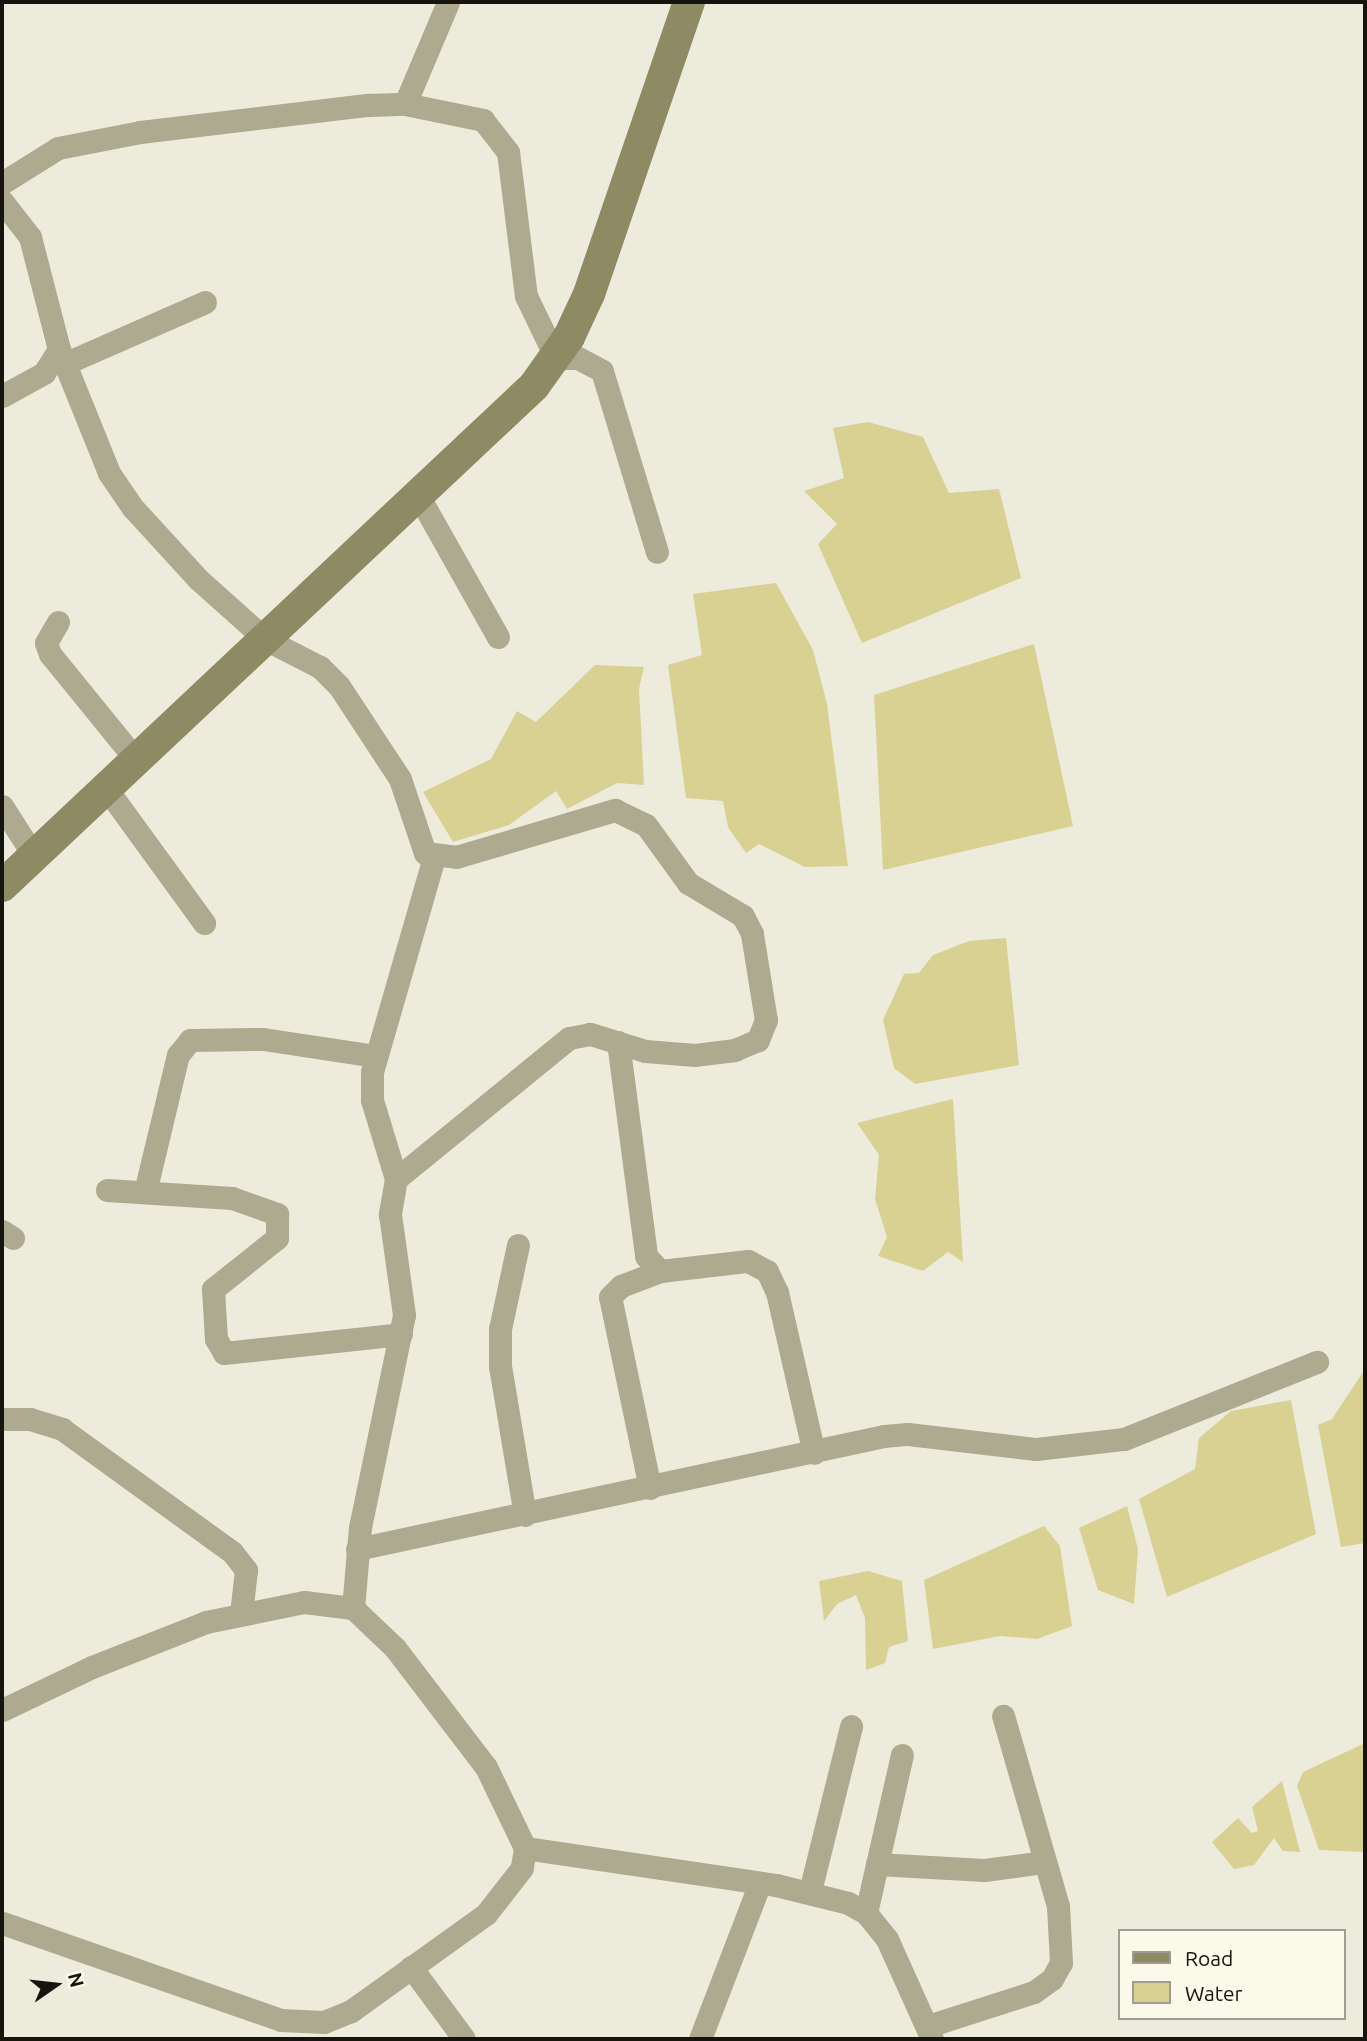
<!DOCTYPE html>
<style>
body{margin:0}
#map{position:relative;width:1367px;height:2041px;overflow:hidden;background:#edecdc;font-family:Ubuntu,sans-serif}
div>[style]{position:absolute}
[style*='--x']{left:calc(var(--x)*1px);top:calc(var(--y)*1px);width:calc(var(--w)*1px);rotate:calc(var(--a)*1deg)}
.water>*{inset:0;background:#d8d192}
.street>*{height:23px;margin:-11.5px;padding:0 11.5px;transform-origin:11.5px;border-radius:11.5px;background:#adaa90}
.secondary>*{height:32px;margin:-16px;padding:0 16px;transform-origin:16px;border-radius:16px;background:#8e8a63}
span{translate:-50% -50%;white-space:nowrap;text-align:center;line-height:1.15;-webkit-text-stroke:6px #fbf9e9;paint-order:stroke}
.frame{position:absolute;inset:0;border:4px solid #15140f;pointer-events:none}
.legend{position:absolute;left:1118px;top:1929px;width:228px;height:91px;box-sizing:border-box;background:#fbf9e9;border:2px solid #9f9d92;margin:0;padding:9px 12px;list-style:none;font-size:21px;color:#15140f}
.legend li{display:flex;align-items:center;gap:14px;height:35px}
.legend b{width:35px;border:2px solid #9f9d92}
.north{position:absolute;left:21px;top:1950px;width:70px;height:70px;-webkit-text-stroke:5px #fbf9e9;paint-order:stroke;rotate:76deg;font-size:19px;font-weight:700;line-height:28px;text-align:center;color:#15140f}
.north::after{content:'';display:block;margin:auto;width:24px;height:32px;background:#15140f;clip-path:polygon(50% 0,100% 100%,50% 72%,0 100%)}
</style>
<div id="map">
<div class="water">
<div style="clip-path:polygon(868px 422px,923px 437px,949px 493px,999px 489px,1021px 578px,862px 643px,818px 544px,837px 524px,804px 491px,844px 478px,833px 428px)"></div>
<div style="clip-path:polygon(776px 583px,813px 650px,827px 704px,848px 866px,805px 867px,759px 844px,746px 853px,728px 827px,723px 801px,686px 798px,668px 665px,702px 655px,693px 594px)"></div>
<div style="clip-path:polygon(1034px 644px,1073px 826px,883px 870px,874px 695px)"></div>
<div style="clip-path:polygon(595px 665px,644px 667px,639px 689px,644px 785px,617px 783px,567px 809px,556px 791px,509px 825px,453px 842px,423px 792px,491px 759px,517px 711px,536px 722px)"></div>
<div style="clip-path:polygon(1006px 938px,1019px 1065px,915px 1084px,894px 1068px,883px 1020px,904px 974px,919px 973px,933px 955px,969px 941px)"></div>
<div style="clip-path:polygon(953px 1099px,963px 1262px,948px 1252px,923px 1271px,878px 1256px,887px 1237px,875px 1199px,879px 1155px,857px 1123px)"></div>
<div style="clip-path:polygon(1365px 1369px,1365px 1543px,1341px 1547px,1318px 1425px,1332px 1419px)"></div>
<div style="clip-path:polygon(1291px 1400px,1316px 1534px,1167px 1597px,1139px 1499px,1195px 1469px,1199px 1438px,1231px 1411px)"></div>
<div style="clip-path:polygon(1127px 1506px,1138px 1549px,1134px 1604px,1098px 1590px,1079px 1528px)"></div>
<div style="clip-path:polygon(1044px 1526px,1060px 1546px,1072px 1626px,1037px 1639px,1000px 1636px,933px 1649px,924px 1580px)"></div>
<div style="clip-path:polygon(868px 1571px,902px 1581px,908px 1641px,889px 1647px,885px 1663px,866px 1670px,865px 1618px,856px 1595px,837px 1604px,824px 1621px,819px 1581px)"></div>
<div style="clip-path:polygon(1365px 1743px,1365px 1852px,1319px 1850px,1297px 1786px,1303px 1772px)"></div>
<div style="clip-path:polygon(1282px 1781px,1300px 1852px,1283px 1851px,1274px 1838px,1254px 1865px,1234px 1869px,1212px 1842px,1238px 1818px,1252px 1833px,1258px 1831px,1252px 1807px)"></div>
</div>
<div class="street">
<div style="--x:405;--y:104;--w:111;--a:-67.1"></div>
<div style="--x:2;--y:183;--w:66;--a:-32"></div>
<div style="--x:58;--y:148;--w:84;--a:-11"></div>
<div style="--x:140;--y:132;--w:230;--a:-6.8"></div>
<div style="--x:368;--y:105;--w:37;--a:-2"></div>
<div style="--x:405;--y:104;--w:80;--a:11.6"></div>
<div style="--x:483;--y:120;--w:41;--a:52"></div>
<div style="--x:508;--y:152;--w:145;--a:82.9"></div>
<div style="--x:526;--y:296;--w:69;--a:64.2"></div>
<div style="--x:556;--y:358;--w:22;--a:0"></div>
<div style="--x:578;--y:358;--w:27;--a:28"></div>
<div style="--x:602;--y:371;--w:189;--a:73.1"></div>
<div style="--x:2;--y:201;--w:46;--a:52.1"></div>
<div style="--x:30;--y:237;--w:116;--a:75.5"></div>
<div style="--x:59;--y:349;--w:28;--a:122"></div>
<div style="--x:44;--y:373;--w:48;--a:151.3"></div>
<div style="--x:59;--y:349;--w:134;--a:68"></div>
<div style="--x:109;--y:473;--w:42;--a:55.6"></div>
<div style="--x:133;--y:508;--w:96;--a:47.5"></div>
<div style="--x:198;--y:579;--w:90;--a:41.8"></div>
<div style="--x:265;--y:639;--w:62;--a:27"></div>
<div style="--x:320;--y:667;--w:27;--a:45"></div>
<div style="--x:339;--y:686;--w:111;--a:56.7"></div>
<div style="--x:400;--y:779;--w:78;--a:71.3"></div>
<div style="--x:425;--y:853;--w:31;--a:7"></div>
<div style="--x:456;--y:857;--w:166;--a:-16.5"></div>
<div style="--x:615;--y:810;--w:34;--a:26"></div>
<div style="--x:646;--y:825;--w:72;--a:54.1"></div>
<div style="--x:688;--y:883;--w:64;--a:31"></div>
<div style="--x:743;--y:916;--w:20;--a:63"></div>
<div style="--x:752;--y:934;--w:87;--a:80.8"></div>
<div style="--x:766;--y:1020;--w:22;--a:112"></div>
<div style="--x:758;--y:1040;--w:25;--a:157"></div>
<div style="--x:735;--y:1050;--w:40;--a:172.9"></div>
<div style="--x:695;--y:1055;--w:50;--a:-175.4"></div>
<div style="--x:645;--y:1051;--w:58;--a:-162.8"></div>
<div style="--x:590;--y:1034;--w:21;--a:169"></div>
<div style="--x:569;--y:1038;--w:223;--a:140.8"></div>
<div style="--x:396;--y:1179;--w:36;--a:100"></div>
<div style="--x:390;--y:1214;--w:102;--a:82.1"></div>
<div style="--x:404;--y:1315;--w:217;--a:101.7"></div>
<div style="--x:360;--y:1527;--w:81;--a:94.9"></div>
<div style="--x:64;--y:364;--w:154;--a:-23.7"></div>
<div style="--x:418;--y:495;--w:163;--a:60.6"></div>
<div style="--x:58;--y:622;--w:24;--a:120"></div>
<div style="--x:46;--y:643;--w:12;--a:70"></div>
<div style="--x:50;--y:654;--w:136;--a:50.9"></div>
<div style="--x:106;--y:788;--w:167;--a:54"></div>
<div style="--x:2;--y:806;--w:59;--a:57.4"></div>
<div style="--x:618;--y:1042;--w:216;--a:82.5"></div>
<div style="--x:646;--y:1256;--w:21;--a:47"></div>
<div style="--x:660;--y:1271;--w:89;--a:-6.5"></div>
<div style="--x:748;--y:1261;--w:21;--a:28"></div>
<div style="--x:767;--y:1271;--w:23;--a:65"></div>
<div style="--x:777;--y:1292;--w:165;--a:77.1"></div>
<div style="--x:396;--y:1179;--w:83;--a:-106.9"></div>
<div style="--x:372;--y:1100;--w:28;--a:-90"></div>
<div style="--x:372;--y:1072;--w:224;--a:-73.9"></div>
<div style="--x:107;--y:1190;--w:125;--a:3.7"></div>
<div style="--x:232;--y:1198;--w:48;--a:19.6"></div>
<div style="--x:277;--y:1214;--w:24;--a:90"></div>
<div style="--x:277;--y:1238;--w:82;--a:141.4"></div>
<div style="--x:213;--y:1289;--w:50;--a:86.6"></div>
<div style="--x:216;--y:1339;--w:16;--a:60"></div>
<div style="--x:224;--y:1353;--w:178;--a:-6.1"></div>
<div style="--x:145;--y:1192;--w:141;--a:-76.5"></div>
<div style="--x:178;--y:1055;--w:19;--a:-51"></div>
<div style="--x:190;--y:1040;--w:73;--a:-0.8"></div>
<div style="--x:263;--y:1039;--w:113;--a:8.6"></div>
<div style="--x:2;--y:1231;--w:13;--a:32"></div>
<div style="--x:518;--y:1245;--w:86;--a:102.1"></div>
<div style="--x:500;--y:1329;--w:37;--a:90"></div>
<div style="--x:500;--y:1366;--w:151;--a:80.5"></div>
<div style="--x:2;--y:1419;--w:28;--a:0"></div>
<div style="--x:30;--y:1419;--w:34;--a:17"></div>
<div style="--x:62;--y:1429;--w:210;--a:35.9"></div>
<div style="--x:232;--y:1552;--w:23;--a:52"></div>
<div style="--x:246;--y:1570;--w:44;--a:96.5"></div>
<div style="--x:650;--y:1488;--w:195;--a:-101.8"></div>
<div style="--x:610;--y:1297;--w:16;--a:-45"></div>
<div style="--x:621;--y:1286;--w:42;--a:-21"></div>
<div style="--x:357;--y:1549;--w:539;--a:-12.1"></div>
<div style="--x:884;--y:1436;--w:24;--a:-5"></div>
<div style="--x:908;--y:1434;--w:129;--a:6.7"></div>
<div style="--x:1036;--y:1449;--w:89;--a:-6.5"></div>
<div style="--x:1124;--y:1439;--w:208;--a:-21.8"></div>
<div style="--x:2;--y:1710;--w:100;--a:-25.5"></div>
<div style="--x:92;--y:1667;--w:123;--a:-21.5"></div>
<div style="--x:206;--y:1622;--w:100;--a:-11.5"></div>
<div style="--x:304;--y:1602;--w:49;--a:7"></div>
<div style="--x:353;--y:1608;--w:58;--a:43.6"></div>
<div style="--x:395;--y:1648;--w:150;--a:52.6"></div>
<div style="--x:486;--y:1767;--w:90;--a:64.3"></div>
<div style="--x:525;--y:1848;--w:20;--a:99"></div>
<div style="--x:522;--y:1868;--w:58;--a:128"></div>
<div style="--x:486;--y:1914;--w:166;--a:144.3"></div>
<div style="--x:351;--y:2011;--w:29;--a:158"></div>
<div style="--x:324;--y:2022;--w:43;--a:-177.3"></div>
<div style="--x:281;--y:2020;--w:295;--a:-160.8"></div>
<div style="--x:525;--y:1848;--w:254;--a:8.4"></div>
<div style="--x:776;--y:1885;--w:74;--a:14"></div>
<div style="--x:848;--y:1903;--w:21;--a:29"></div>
<div style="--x:866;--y:1913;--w:33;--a:51"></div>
<div style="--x:887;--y:1939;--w:110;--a:65.8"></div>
<div style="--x:877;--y:1864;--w:107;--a:3.2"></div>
<div style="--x:984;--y:1870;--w:61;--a:-7.6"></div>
<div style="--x:810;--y:1891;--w:170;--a:-76"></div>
<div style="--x:866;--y:1913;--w:162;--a:-77.2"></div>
<div style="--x:411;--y:1967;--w:89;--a:53.6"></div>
<div style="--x:928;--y:2026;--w:111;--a:-17.8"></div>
<div style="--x:1034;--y:1992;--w:22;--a:-36"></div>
<div style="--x:1052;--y:1979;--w:18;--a:-61"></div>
<div style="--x:1061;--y:1963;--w:57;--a:-93"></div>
<div style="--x:1058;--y:1906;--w:198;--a:-106.1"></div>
<div style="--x:700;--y:2039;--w:167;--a:-69"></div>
</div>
<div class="secondary">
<div style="--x:2;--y:886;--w:730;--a:-43.22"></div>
<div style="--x:534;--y:386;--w:60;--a:-54.5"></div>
<div style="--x:569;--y:337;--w:47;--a:-65.1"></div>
<div style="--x:589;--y:294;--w:309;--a:-71.1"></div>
</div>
<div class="frame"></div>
<ul class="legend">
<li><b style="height:9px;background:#8e8a63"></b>Road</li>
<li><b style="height:19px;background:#d8d192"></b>Water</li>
</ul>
<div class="north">N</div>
</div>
